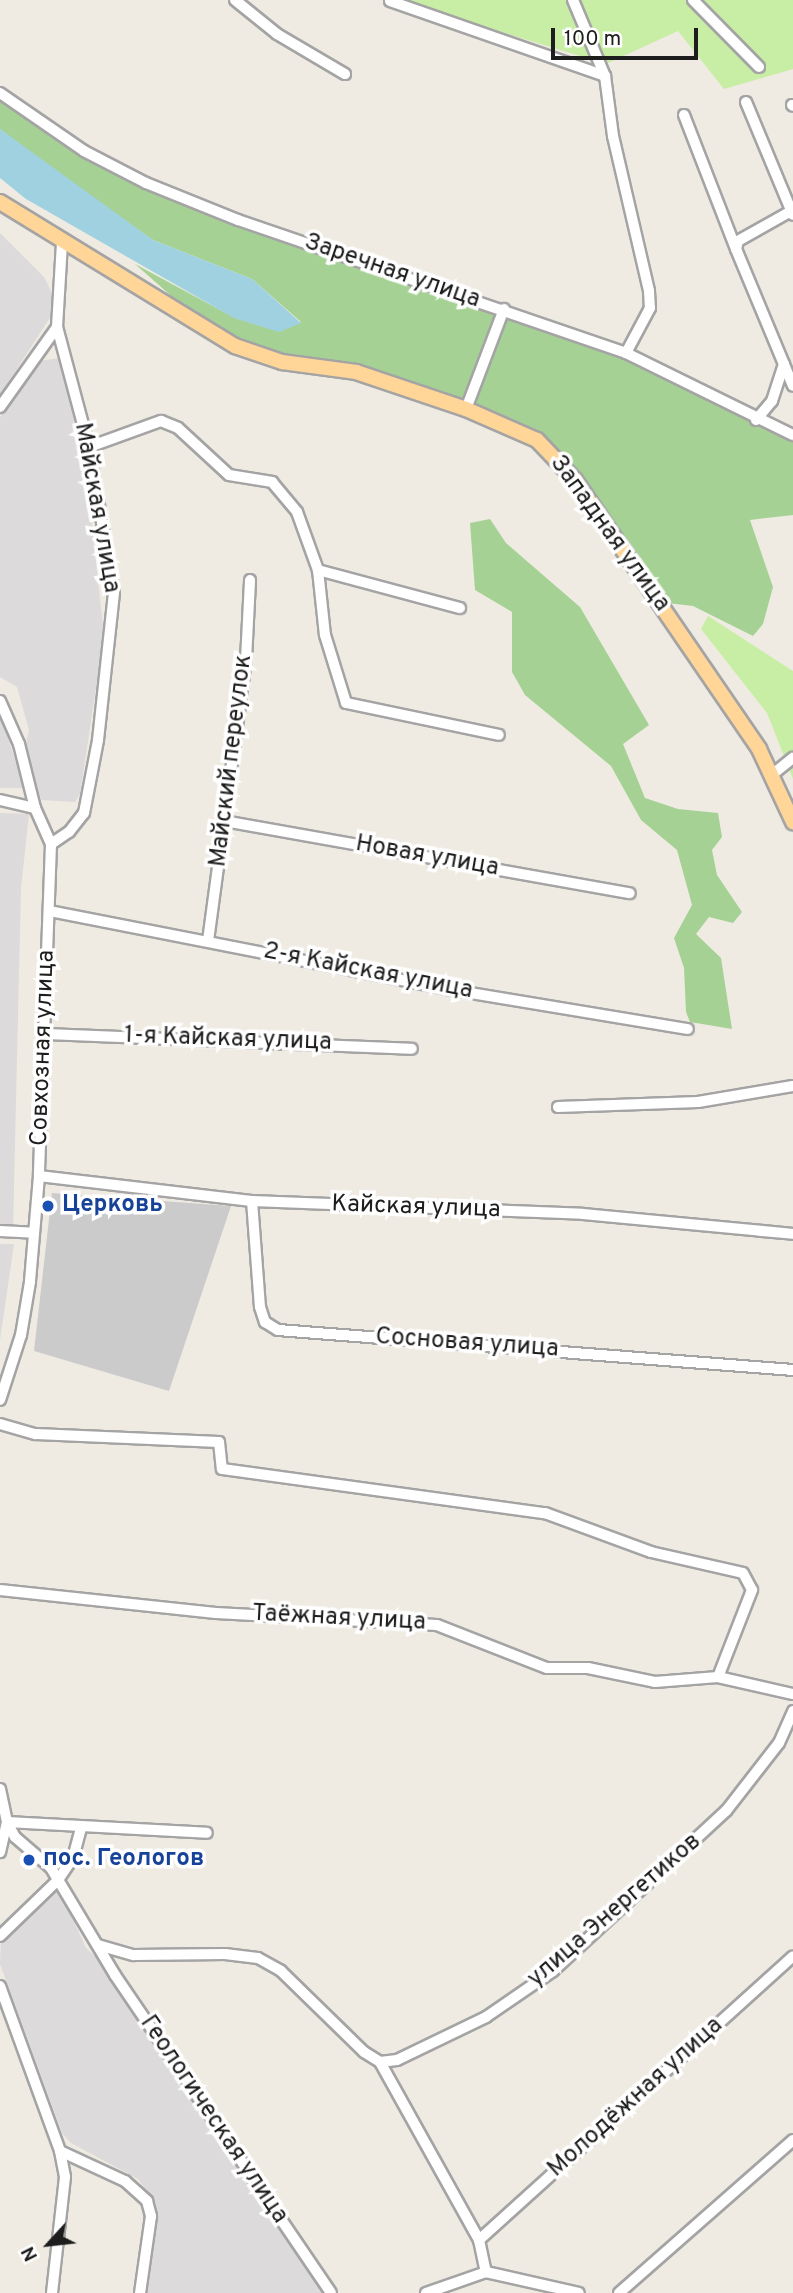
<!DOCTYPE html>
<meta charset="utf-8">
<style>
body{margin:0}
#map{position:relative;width:793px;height:2293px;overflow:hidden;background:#efebe2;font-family:Overpass,sans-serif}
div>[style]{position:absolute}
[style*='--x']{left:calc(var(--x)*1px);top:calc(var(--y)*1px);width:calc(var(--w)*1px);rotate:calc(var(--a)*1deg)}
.residential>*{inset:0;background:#dcdada}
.religious>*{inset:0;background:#cbcbcb}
.grass>*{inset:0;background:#c7eea4}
.forest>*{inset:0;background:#a5d294}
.water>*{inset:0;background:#9fd1e1}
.roads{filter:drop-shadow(2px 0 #a4a4a4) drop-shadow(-2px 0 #a4a4a4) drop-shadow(0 2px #a4a4a4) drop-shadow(0 -2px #a4a4a4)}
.minor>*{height:10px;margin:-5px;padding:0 5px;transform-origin:5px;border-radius:5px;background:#fff}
.major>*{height:14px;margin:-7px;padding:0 7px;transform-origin:7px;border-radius:7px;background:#ffd598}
.dots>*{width:19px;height:19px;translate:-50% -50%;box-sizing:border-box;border:4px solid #fff;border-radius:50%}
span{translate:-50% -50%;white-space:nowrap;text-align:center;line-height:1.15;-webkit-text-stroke:7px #fff;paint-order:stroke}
.street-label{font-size:24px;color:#1d1d1d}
.transit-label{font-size:24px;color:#164399;font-weight:700}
.left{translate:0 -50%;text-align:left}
.north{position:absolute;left:14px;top:2209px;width:70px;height:70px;-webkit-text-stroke:5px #fff;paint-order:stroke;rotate:243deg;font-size:19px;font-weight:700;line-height:28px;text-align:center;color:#1d1d1d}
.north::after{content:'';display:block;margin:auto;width:24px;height:32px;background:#1d1d1d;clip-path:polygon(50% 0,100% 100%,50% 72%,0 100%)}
.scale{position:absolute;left:551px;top:28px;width:147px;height:32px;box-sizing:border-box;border:4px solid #1d1d1d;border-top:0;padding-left:9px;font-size:21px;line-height:24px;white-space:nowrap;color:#1d1d1d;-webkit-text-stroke:5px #fff;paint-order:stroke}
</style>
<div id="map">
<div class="residential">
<div style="clip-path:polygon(0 233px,44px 277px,54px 297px,53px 313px,0 395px)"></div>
<div style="clip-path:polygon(60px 358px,84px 452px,104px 635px,80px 794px,75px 802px,41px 800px,25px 748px,29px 730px,17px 687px,0 677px,0 417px,38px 361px)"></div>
<div style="clip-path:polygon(0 713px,24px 788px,0 788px)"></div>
<div style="clip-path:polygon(0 813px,29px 814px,21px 888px,13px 1230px,0 1230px)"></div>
<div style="clip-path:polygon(0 1244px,14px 1244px,0 1340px)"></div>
<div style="clip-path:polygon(52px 1890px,60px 1891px,86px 1948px,100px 1961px,324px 2293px,146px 2293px,157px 2217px,151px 2197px,138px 2179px,71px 2143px,62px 2133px,0 1964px,1px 1940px)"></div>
</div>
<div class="religious">
<div style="clip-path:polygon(52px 1193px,231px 1206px,169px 1391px,34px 1351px)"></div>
</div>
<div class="grass">
<div style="clip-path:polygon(397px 0,793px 0,793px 69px,724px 89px,678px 31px,606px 64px)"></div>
<div style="clip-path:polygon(708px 616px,793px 671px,793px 779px,767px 713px,701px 629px)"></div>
</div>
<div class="forest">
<div style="clip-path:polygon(0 93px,146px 183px,626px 353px,793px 435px,793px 515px,750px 520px,773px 587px,763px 624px,753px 636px,693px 606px,659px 602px,536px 440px,375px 380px,282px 362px,212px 332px,135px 264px,235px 318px,279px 331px,301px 322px,252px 279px,153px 240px,57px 173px,0 129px)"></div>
<div style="clip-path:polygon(490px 519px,506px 543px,580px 607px,649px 725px,623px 744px,645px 798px,678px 809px,718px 813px,722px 837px,712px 850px,717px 875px,742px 912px,733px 923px,709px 917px,696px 934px,721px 958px,732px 1029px,690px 1022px,686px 1012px,684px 968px,674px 938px,692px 905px,677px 850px,641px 820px,611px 766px,525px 695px,512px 672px,512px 612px,475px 590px,470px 523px)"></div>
</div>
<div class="water">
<div style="clip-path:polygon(0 129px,153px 240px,252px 279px,301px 323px,279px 332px,234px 318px,26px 199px,0 178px)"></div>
</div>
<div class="roads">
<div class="minor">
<div style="--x:235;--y:0;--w:54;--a:39"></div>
<div style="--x:277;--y:34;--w:79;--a:30.5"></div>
<div style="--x:573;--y:0;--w:82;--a:67.2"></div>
<div style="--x:605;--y:76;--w:61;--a:82.4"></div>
<div style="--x:613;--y:136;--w:159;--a:76.9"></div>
<div style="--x:649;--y:291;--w:17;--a:87"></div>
<div style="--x:650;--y:308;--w:51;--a:118.1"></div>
<div style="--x:693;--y:0;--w:94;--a:45.4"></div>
<div style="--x:390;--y:1;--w:228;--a:19.2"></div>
<div style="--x:0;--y:93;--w:102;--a:34.6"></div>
<div style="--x:84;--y:151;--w:70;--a:27.3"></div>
<div style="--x:146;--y:183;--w:99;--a:21.9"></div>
<div style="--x:238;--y:220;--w:410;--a:18.9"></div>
<div style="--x:626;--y:353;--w:186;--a:26.2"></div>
<div style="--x:746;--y:102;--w:122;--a:67.4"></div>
<div style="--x:792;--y:105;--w:1;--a:45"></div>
<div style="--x:684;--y:115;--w:144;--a:68.8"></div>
<div style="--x:793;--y:210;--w:63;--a:150.6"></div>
<div style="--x:738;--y:241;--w:8;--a:104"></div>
<div style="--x:736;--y:249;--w:148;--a:67.4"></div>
<div style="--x:0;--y:407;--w:98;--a:-54.5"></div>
<div style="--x:466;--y:409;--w:107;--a:-69.2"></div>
<div style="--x:756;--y:420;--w:25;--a:-50"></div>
<div style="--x:772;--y:401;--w:39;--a:-72"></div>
<div style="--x:89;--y:447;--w:77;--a:-19.9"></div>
<div style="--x:161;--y:421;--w:18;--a:22"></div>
<div style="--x:178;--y:428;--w:69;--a:42.7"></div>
<div style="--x:229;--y:475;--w:44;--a:9.2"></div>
<div style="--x:272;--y:482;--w:39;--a:50"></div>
<div style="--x:297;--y:512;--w:62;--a:70.1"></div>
<div style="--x:318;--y:570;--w:65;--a:83.9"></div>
<div style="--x:325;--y:635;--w:71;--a:72.8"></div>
<div style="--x:346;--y:703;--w:156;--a:11.8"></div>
<div style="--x:318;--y:570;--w:147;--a:15"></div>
<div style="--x:0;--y:701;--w:47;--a:66.2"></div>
<div style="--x:19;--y:744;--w:66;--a:76"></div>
<div style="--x:35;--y:808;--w:39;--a:66"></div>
<div style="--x:51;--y:844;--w:332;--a:92.1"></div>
<div style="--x:39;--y:1176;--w:106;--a:94.9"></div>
<div style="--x:30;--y:1282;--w:54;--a:99.6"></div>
<div style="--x:21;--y:1335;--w:68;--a:107.9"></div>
<div style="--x:773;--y:774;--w:26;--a:-39"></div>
<div style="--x:0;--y:800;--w:36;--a:13"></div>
<div style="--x:224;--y:821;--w:412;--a:10.1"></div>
<div style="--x:51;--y:844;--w:22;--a:-34"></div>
<div style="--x:69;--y:832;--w:24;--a:-52"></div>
<div style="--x:84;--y:813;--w:74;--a:-79.1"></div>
<div style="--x:98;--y:740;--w:149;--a:-83.8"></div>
<div style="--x:114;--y:592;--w:147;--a:-99.8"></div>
<div style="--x:89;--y:447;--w:124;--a:-104.9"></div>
<div style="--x:57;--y:327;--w:83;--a:-86.6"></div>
<div style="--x:50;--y:911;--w:404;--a:11.1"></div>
<div style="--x:446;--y:989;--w:245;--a:9.4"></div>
<div style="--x:208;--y:941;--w:284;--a:-82.3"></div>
<div style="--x:246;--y:660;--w:80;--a:-87.1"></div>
<div style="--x:45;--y:1034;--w:367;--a:2.3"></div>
<div style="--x:558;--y:1107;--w:140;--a:-2"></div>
<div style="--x:698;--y:1102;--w:96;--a:-9.6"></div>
<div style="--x:39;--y:1176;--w:214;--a:6.7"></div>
<div style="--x:252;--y:1201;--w:331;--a:2.2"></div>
<div style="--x:583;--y:1214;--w:211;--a:5.4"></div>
<div style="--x:252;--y:1201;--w:106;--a:85.7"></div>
<div style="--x:260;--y:1307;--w:16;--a:72"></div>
<div style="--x:265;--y:1322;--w:15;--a:32"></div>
<div style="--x:278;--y:1330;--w:517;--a:4.44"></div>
<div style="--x:0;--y:1231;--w:34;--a:3"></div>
<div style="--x:0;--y:1424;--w:37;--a:16"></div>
<div style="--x:36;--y:1434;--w:183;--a:2.5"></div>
<div style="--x:219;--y:1442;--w:27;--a:84"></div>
<div style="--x:222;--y:1469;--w:326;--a:7.8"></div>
<div style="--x:545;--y:1513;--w:113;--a:20.2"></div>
<div style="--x:651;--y:1552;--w:94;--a:12.9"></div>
<div style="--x:743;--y:1573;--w:19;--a:62"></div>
<div style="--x:752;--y:1590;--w:93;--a:111.3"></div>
<div style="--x:0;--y:1590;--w:217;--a:6.1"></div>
<div style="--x:216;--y:1613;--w:221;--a:3.1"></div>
<div style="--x:437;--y:1625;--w:118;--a:21.4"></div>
<div style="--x:547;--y:1668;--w:41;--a:0"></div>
<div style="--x:588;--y:1668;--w:68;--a:11.8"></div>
<div style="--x:655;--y:1682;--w:63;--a:-4.5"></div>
<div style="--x:718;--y:1677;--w:77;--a:12.8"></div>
<div style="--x:0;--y:1789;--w:34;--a:78"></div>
<div style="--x:7;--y:1822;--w:31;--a:103"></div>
<div style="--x:7;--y:1822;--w:17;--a:62"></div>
<div style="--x:15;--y:1837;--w:48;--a:40.7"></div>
<div style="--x:51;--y:1868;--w:125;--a:59.1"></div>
<div style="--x:115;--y:1975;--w:384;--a:55.8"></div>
<div style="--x:7;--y:1822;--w:200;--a:3.1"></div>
<div style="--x:0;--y:1936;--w:81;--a:-44"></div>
<div style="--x:58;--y:1880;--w:27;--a:-56"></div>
<div style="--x:73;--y:1858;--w:31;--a:-75"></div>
<div style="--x:98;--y:1945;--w:37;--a:16"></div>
<div style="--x:134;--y:1955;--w:91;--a:-0.6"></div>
<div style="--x:225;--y:1954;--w:33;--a:7"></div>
<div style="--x:258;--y:1958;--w:26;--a:29"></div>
<div style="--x:281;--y:1971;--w:116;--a:44.3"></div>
<div style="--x:364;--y:2052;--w:19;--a:32"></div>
<div style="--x:380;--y:2062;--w:17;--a:-7"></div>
<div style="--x:397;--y:2060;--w:99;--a:-25.8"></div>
<div style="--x:486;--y:2017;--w:81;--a:-34.5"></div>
<div style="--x:553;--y:1971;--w:236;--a:-42.8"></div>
<div style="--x:726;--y:1811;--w:86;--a:-52.1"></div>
<div style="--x:779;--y:1743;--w:35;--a:-66"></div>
<div style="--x:0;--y:1986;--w:176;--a:70"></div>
<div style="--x:60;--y:2151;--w:26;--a:79"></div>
<div style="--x:65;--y:2177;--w:117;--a:96.4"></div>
<div style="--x:380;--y:2062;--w:204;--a:60.9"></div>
<div style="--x:479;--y:2240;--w:33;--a:78"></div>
<div style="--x:60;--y:2151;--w:72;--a:24.8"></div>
<div style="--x:125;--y:2181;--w:30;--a:42"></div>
<div style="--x:147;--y:2201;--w:16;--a:75"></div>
<div style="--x:151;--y:2216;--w:78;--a:98.1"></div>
<div style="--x:479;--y:2240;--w:423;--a:-42.1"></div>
<div style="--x:486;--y:2272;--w:95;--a:12.7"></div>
<div style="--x:426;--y:2293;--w:64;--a:-19.3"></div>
<div style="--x:619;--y:2293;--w:232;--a:-41.3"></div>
</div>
<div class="major">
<div style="--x:0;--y:202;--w:276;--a:31.5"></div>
<div style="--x:235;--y:346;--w:50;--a:18.8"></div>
<div style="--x:282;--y:362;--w:75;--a:7.7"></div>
<div style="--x:356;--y:372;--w:116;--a:18.6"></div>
<div style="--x:466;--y:409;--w:77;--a:23.6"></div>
<div style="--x:537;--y:440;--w:55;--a:46.5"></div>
<div style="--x:575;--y:480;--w:326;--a:55.6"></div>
<div style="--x:759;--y:749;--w:81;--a:65"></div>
</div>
</div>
<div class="dots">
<div style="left:48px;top:1206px;background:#1a4fb4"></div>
<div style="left:29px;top:1860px;background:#1a4fb4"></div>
</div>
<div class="street-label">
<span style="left:392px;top:272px;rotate:19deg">Заречная улица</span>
<span style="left:96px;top:508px;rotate:80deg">Майская улица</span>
<span style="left:609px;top:534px;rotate:54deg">Западная улица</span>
<span style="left:232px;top:761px;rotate:-83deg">Майский переулок</span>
<span style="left:427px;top:857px;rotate:10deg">Новая улица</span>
<span style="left:368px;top:972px;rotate:11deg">2-я Кайская улица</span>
<span style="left:228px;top:1040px;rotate:2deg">1-я Кайская улица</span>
<span style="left:44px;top:1048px;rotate:-88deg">Совхозная улица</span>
<span style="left:416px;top:1208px;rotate:2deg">Кайская улица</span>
<span style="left:467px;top:1344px;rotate:4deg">Сосновая улица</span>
<span style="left:339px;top:1619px;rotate:3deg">Таёжная улица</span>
<span style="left:615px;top:1911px;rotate:-41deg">улица Энергетиков</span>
<span style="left:636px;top:2098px;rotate:-42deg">Молодёжная улица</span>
<span style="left:213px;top:2120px;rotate:56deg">Геологическая улица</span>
</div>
<div class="transit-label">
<span class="left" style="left:62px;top:1206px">Церковь</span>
<span class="left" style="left:43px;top:1860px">пос. Геологов</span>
</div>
<div class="north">N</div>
<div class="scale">100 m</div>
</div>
